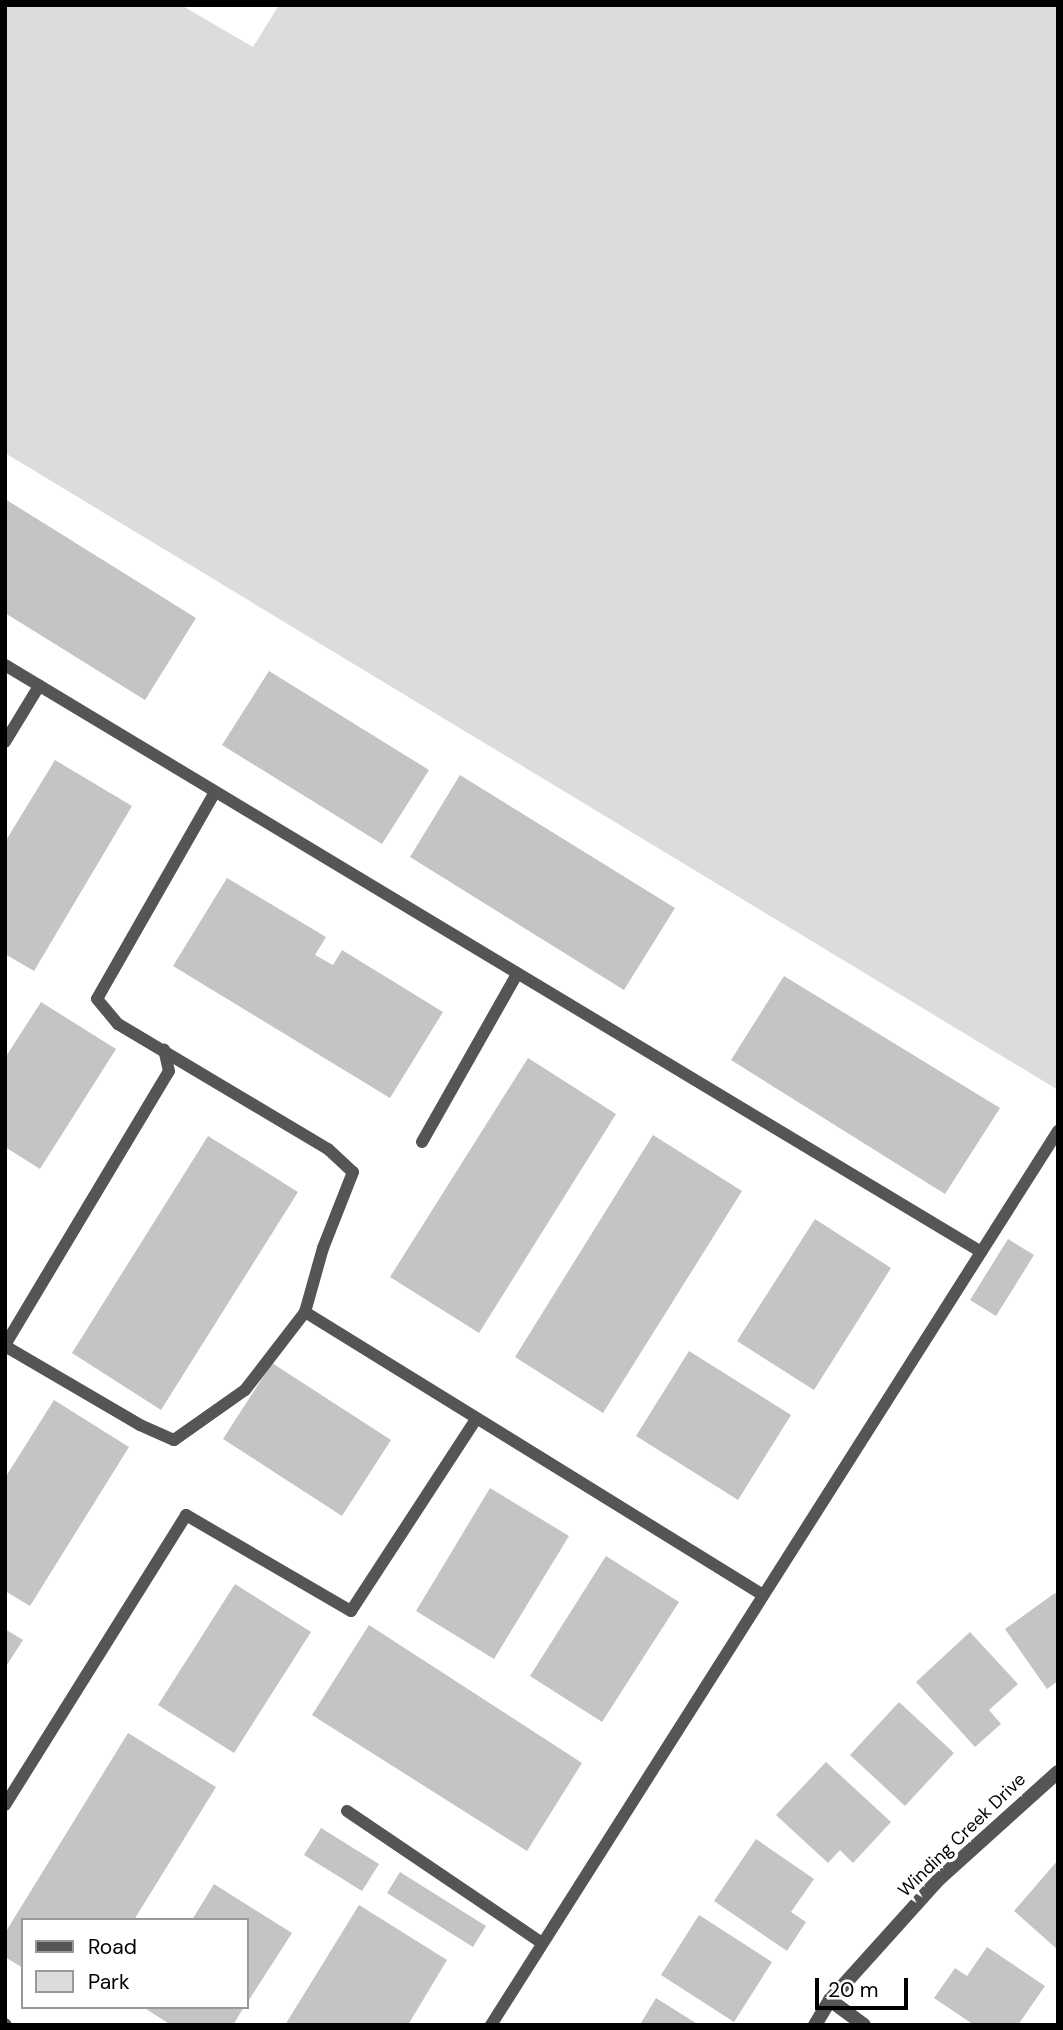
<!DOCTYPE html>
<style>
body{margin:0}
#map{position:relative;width:1063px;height:2030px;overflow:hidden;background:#fff;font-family:"DM Sans",sans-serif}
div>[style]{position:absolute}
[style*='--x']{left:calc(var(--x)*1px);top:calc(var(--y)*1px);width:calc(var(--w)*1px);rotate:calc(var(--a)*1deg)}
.green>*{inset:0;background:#dcdcdc}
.building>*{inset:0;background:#c4c4c4}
.service>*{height:12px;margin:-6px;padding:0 6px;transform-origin:6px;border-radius:6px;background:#555}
.minor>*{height:14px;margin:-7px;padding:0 7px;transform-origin:7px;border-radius:7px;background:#555}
span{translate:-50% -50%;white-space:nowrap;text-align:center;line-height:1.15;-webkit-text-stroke:7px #fff;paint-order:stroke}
.street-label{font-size:18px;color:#000}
.frame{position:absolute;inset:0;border:7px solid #000;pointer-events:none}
.legend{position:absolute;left:21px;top:1918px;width:228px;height:91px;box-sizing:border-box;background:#fff;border:2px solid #999;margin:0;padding:9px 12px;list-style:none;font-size:21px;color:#000}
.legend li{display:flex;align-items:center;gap:14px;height:35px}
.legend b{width:35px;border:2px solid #999}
.scale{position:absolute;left:815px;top:1978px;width:93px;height:32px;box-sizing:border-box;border:4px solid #000;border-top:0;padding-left:9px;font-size:21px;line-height:24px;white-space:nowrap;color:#000;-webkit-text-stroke:5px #fff;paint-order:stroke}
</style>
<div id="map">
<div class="green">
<div style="clip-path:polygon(5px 5px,181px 5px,253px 47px,279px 5px,1058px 5px,1058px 1090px,5px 453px)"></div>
</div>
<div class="building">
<div style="clip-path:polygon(5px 499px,196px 618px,145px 700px,5px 613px)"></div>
<div style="clip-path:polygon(269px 671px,429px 770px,382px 844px,222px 745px)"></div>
<div style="clip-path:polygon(55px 760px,132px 806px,34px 971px,5px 954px,5px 842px)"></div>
<div style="clip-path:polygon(460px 775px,675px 908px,624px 990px,410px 857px)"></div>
<div style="clip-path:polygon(227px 878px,326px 937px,315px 955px,333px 965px,342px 950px,443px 1012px,390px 1098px,173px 966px)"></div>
<div style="clip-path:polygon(784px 976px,1000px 1108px,945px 1194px,731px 1060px)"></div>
<div style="clip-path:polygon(41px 1002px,116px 1049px,40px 1169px,5px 1147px,5px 1058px)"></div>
<div style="clip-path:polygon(528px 1058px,616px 1114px,479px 1333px,390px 1277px)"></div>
<div style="clip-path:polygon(653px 1135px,742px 1191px,603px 1413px,515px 1357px)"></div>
<div style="clip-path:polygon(208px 1136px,298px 1192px,161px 1410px,72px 1353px)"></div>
<div style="clip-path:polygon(815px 1219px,891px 1268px,814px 1390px,737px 1341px)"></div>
<div style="clip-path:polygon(1008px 1239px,1034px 1255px,996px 1316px,970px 1300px)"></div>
<div style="clip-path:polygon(689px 1351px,791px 1415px,738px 1500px,636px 1436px)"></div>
<div style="clip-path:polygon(272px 1363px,391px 1440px,342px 1516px,223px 1439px)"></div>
<div style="clip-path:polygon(54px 1400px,129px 1447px,30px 1606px,5px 1591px,5px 1478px)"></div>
<div style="clip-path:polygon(490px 1488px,569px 1536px,494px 1659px,416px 1611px)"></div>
<div style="clip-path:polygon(606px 1556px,679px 1602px,602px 1722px,530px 1676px)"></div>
<div style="clip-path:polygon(235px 1584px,311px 1632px,234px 1753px,158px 1705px)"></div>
<div style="clip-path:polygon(1055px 1593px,1058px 1597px,1058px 1681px,1047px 1689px,1005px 1629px)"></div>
<div style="clip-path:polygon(369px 1625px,582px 1763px,527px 1851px,312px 1715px)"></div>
<div style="clip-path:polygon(5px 1629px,23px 1640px,5px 1668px)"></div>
<div style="clip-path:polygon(970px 1632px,1018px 1684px,989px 1710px,1001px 1724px,975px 1747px,916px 1682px)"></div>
<div style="clip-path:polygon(899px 1702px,954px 1753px,905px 1806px,850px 1755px)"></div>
<div style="clip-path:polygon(128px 1733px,216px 1787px,134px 1920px,23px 1920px,23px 1968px,5px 1957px,5px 1933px)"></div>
<div style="clip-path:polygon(826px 1762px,891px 1822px,853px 1863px,840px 1850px,828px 1863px,776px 1815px)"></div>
<div style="clip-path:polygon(321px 1828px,379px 1864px,362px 1891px,304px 1855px)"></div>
<div style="clip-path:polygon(756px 1839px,814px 1879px,791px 1912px,806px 1922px,787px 1951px,714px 1901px)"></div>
<div style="clip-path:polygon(1058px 1860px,1058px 1950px,1014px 1911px)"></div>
<div style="clip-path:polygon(400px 1872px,486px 1926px,473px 1947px,387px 1893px)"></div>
<div style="clip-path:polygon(214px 1884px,292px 1933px,247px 2003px,247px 1920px,192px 1920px)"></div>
<div style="clip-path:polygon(359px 1905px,447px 1960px,408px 2025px,285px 2025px)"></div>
<div style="clip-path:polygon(699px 1915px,772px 1962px,734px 2022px,661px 1975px)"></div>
<div style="clip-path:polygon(987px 1947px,1045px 1986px,1018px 2025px,974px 2025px,934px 1998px,955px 1968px,967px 1976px)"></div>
<div style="clip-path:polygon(656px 1998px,699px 2025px,641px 2023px)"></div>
<div style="clip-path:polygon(143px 2007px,244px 2007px,233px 2025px,171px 2025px)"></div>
</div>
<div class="service">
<div style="--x:5;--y:665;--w:1139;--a:31.02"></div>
<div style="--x:5;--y:742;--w:66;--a:-58.7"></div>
<div style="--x:215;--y:792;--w:238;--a:119.7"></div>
<div style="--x:97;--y:999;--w:33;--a:50"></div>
<div style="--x:118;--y:1024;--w:244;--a:30.8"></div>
<div style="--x:328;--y:1149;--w:34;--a:43"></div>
<div style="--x:353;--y:1172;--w:82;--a:111.5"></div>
<div style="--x:323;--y:1248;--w:66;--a:105.7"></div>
<div style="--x:305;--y:1312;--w:538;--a:31.71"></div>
<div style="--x:422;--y:1142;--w:193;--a:-60.5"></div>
<div style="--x:5;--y:1345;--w:319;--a:-59.1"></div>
<div style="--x:169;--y:1071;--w:22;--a:-103"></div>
<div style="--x:5;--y:1346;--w:156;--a:30.3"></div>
<div style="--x:140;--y:1425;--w:37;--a:24"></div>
<div style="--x:174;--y:1440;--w:87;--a:-35.2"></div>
<div style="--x:245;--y:1390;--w:98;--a:-52.4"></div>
<div style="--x:5;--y:1805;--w:342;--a:-58"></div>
<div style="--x:186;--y:1515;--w:191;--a:30.2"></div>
<div style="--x:351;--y:1611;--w:230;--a:-56.9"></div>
<div style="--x:347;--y:1811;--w:235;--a:34.1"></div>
<div style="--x:5;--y:2024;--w:1;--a:45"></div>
<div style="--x:491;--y:2025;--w:1059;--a:-57.62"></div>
</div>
<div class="minor">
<div style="--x:830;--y:2000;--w:42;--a:36.3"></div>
<div style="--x:815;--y:2025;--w:29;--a:-59"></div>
<div style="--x:830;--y:2000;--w:163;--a:-48"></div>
<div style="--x:939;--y:1879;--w:160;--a:-42"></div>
</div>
<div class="street-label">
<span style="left:962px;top:1835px;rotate:-44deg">Winding Creek Drive</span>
</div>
<div class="frame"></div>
<ul class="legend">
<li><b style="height:9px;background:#555"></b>Road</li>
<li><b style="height:19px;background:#dcdcdc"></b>Park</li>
</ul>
<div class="scale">20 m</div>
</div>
